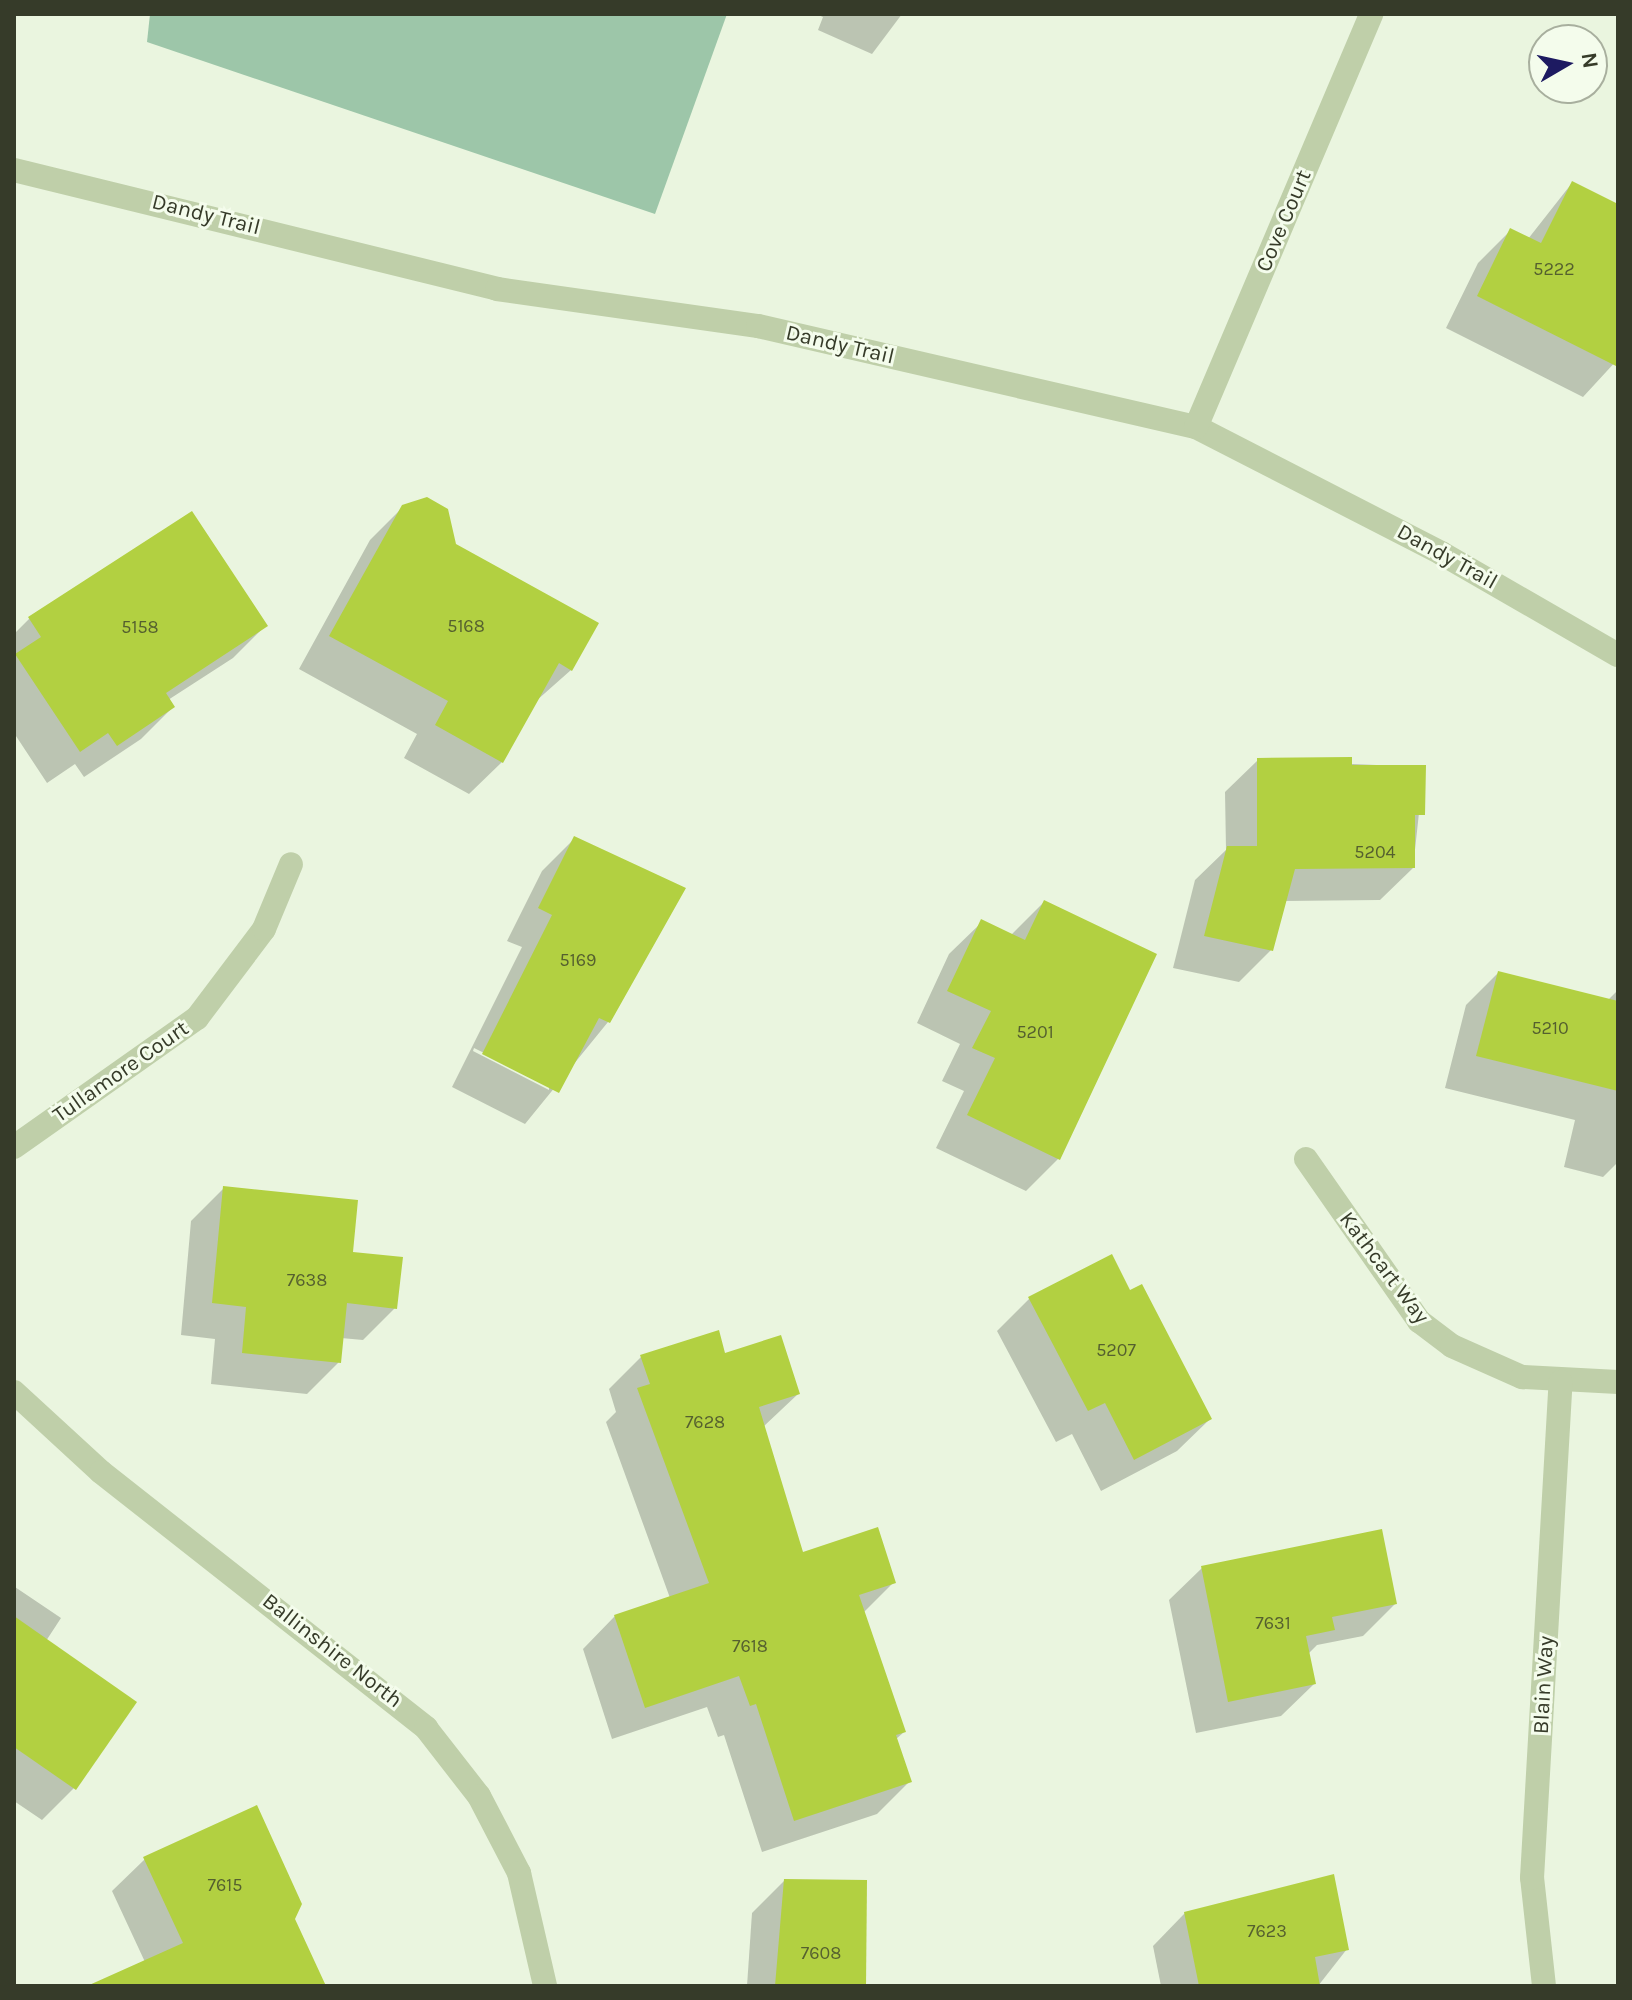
<!DOCTYPE html>
<style>
body{margin:0}
#map{position:relative;width:1632px;height:2000px;overflow:hidden;background:#eaf5df;font-family:Karla,sans-serif}
div>[style]{position:absolute}
[style*='--x']{left:calc(var(--x)*1px);top:calc(var(--y)*1px);width:calc(var(--w)*1px);rotate:calc(var(--a)*1deg)}
.green>*{inset:0;background:#9dc6a9}
.shadow>*{inset:0;background:#0003}
.building>*{inset:0;background:#b2d041}
.minor>*{height:24px;margin:-12px;padding:0 12px;transform-origin:12px;border-radius:12px;background:#bfcfa9}
span{translate:-50% -50%;white-space:nowrap;text-align:center;line-height:1.15;-webkit-text-stroke:6px #f4fcec;paint-order:stroke}
.number-label{font-size:18px;color:#55602f}
.number-label span{-webkit-text-stroke-width:0}
.street-label{font-size:22px;color:#363b29}
.frame{position:absolute;inset:0;border:16px solid #363b29;pointer-events:none}
.north{position:absolute;left:1528px;top:24px;width:80px;height:80px;box-sizing:border-box;background:#f4fcec;border:2px solid #a8af9e;border-radius:50%;rotate:81deg;font-size:22px;font-weight:700;line-height:32px;text-align:center;color:#363b29}
.north::after{content:'';display:block;margin:auto;width:28px;height:36px;background:#1d1a61;clip-path:polygon(50% 0,100% 100%,50% 72%,0 100%)}
</style>
<div id="map">
<div class="green">
<div style="clip-path:polygon(150px 14px,727px 14px,655px 214px,147px 42px)"></div>
</div>
<div class="shadow">
<div style="clip-path:polygon(816px 14px,902px 14px,872px 54px,818px 30px,823px 17px)"></div>
<div style="clip-path:polygon(1572px 183px,1618px 206px,1618px 359px,1583px 397px,1446px 328px,1478px 263px,1510px 231px,1528px 239px)"></div>
<div style="clip-path:polygon(403px 507px,454px 546px,571px 670px,536px 701px,502px 762px,469px 794px,404px 758px,417px 734px,299px 669px,370px 540px)"></div>
<div style="clip-path:polygon(29px 619px,265px 626px,233px 658px,168px 700px,173px 707px,141px 739px,84px 777px,75px 764px,47px 783px,14px 733px,14px 634px)"></div>
<div style="clip-path:polygon(1258px 760px,1424px 767px,1413px 868px,1380px 900px,1284px 901px,1271px 950px,1239px 982px,1173px 968px,1195px 880px,1226px 850px,1225px 792px)"></div>
<div style="clip-path:polygon(evenodd,574px 839px,608px 1022px,525px 1124px,452px 1087px,522px 947px,507px 941px,542px 871px,574px 839px,474px 1048px,549px 1085px,549px 1090px,473px 1051px,474px 1048px)"></div>
<div style="clip-path:polygon(1044px 902px,1058px 1159px,1026px 1191px,936px 1148px,964px 1091px,942px 1081px,960px 1044px,917px 1023px,949px 954px,982px 922px,1011px 935px)"></div>
<div style="clip-path:polygon(1498px 973px,1608px 1000px,1618px 990px,1618px 1162px,1603px 1177px,1564px 1167px,1575px 1120px,1445px 1088px,1466px 1005px)"></div>
<div style="clip-path:polygon(224px 1188px,350px 1254px,395px 1308px,363px 1340px,341px 1338px,339px 1362px,307px 1394px,211px 1384px,215px 1339px,181px 1335px,191px 1221px)"></div>
<div style="clip-path:polygon(1129px 1293px,1210px 1419px,1177px 1451px,1101px 1491px,1072px 1434px,1056px 1442px,997px 1331px,1030px 1298px)"></div>
<div style="clip-path:polygon(724px 1355px,798px 1394px,763px 1427px,802px 1554px,894px 1582px,863px 1613px,904px 1732px,895px 1740px,909px 1782px,877px 1814px,762px 1852px,724px 1735px,718px 1737px,707px 1707px,612px 1739px,583px 1649px,615px 1616px,670px 1598px,606px 1422px,616px 1412px,609px 1389px,641px 1357px)"></div>
<div style="clip-path:polygon(1202px 1568px,1395px 1604px,1363px 1636px,1317px 1645px,1308px 1654px,1314px 1684px,1281px 1716px,1196px 1733px,1169px 1600px)"></div>
<div style="clip-path:polygon(15px 1587px,61px 1618px,46px 1641px,74px 1788px,42px 1820px,14px 1801px)"></div>
<div style="clip-path:polygon(145px 1859px,293px 1918px,322px 1986px,111px 1986px,145px 1962px,112px 1891px)"></div>
<div style="clip-path:polygon(784px 1881px,864px 1986px,747px 1986px,752px 1913px)"></div>
<div style="clip-path:polygon(1185px 1913px,1347px 1949px,1318px 1986px,1161px 1986px,1153px 1946px)"></div>
</div>
<div class="building">
<div style="clip-path:polygon(1572px 181px,1618px 204px,1618px 367px,1477px 296px,1510px 228px,1541px 243px)"></div>
<div style="clip-path:polygon(427px 497px,448px 509px,456px 544px,599px 623px,572px 671px,559px 663px,503px 763px,435px 725px,448px 701px,329px 636px,402px 505px)"></div>
<div style="clip-path:polygon(192px 511px,268px 626px,166px 693px,175px 707px,117px 746px,108px 733px,80px 752px,15px 654px,41px 637px,28px 617px)"></div>
<div style="clip-path:polygon(1352px 757px,1352px 765px,1426px 765px,1425px 815px,1415px 815px,1415px 868px,1295px 869px,1273px 951px,1204px 936px,1227px 846px,1257px 846px,1257px 758px)"></div>
<div style="clip-path:polygon(574px 836px,686px 888px,610px 1023px,599px 1018px,559px 1093px,482px 1054px,552px 915px,538px 908px)"></div>
<div style="clip-path:polygon(1044px 900px,1157px 954px,1060px 1160px,967px 1115px,995px 1058px,972px 1048px,991px 1011px,947px 991px,981px 919px,1025px 940px)"></div>
<div style="clip-path:polygon(1498px 971px,1618px 1001px,1618px 1091px,1476px 1056px)"></div>
<div style="clip-path:polygon(223px 1186px,358px 1200px,353px 1252px,403px 1257px,397px 1309px,347px 1303px,341px 1363px,242px 1353px,246px 1307px,212px 1303px)"></div>
<div style="clip-path:polygon(1112px 1254px,1130px 1290px,1142px 1284px,1212px 1419px,1134px 1460px,1105px 1403px,1088px 1411px,1028px 1297px)"></div>
<div style="clip-path:polygon(719px 1330px,725px 1353px,781px 1335px,800px 1394px,759px 1407px,803px 1552px,878px 1527px,896px 1583px,859px 1595px,906px 1732px,896px 1735px,912px 1782px,794px 1821px,756px 1704px,750px 1706px,739px 1676px,645px 1708px,614px 1615px,709px 1583px,637px 1388px,650px 1384px,640px 1355px)"></div>
<div style="clip-path:polygon(1382px 1529px,1397px 1604px,1332px 1617px,1335px 1630px,1306px 1636px,1316px 1684px,1228px 1702px,1201px 1566px)"></div>
<div style="clip-path:polygon(14px 1616px,137px 1702px,76px 1790px,14px 1747px)"></div>
<div style="clip-path:polygon(257px 1805px,302px 1904px,295px 1919px,326px 1986px,87px 1986px,183px 1943px,143px 1857px)"></div>
<div style="clip-path:polygon(1334px 1874px,1349px 1950px,1315px 1957px,1320px 1986px,1199px 1986px,1184px 1912px)"></div>
<div style="clip-path:polygon(784px 1879px,867px 1880px,866px 1986px,775px 1986px)"></div>
</div>
<div class="minor">
<div style="--x:14;--y:170;--w:497;--a:13.8"></div>
<div style="--x:497;--y:289;--w:264;--a:8.1"></div>
<div style="--x:758;--y:326;--w:449;--a:13"></div>
<div style="--x:1196;--y:427;--w:276;--a:27.2"></div>
<div style="--x:1441;--y:553;--w:204;--a:30"></div>
<div style="--x:1196;--y:427;--w:449;--a:-67"></div>
<div style="--x:14;--y:1147;--w:224;--a:-35.2"></div>
<div style="--x:197;--y:1018;--w:111;--a:-53"></div>
<div style="--x:264;--y:929;--w:70;--a:-67.4"></div>
<div style="--x:1306;--y:1159;--w:198;--a:55.1"></div>
<div style="--x:1419;--y:1321;--w:41;--a:37.1"></div>
<div style="--x:1452;--y:1346;--w:77;--a:23.9"></div>
<div style="--x:1522;--y:1377;--w:96;--a:3"></div>
<div style="--x:14;--y:1392;--w:118;--a:42.6"></div>
<div style="--x:101;--y:1472;--w:414;--a:38.2"></div>
<div style="--x:426;--y:1728;--w:86;--a:52.1"></div>
<div style="--x:479;--y:1796;--w:87;--a:62.5"></div>
<div style="--x:519;--y:1873;--w:116;--a:77"></div>
<div style="--x:1544;--y:1986;--w:109;--a:-96.3"></div>
<div style="--x:1532;--y:1878;--w:497;--a:-86.7"></div>
</div>
<div class="number-label">
<span style="left:1554px;top:269px">5222</span>
<span style="left:466px;top:626px">5168</span>
<span style="left:140px;top:627px">5158</span>
<span style="left:1375px;top:852px">5204</span>
<span style="left:578px;top:960px">5169</span>
<span style="left:1550px;top:1028px">5210</span>
<span style="left:1035px;top:1032px">5201</span>
<span style="left:307px;top:1280px">7638</span>
<span style="left:1116px;top:1350px">5207</span>
<span style="left:705px;top:1422px">7628</span>
<span style="left:1273px;top:1623px">7631</span>
<span style="left:750px;top:1646px">7618</span>
<span style="left:225px;top:1885px">7615</span>
<span style="left:1267px;top:1931px">7623</span>
<span style="left:821px;top:1953px">7608</span>
</div>
<div class="street-label">
<span style="left:206px;top:215px;rotate:14deg">Dandy Trail</span>
<span style="left:1284px;top:221px;rotate:-67deg">Cove Court</span>
<span style="left:840px;top:345px;rotate:13deg">Dandy Trail</span>
<span style="left:1447px;top:557px;rotate:29deg">Dandy Trail</span>
<span style="left:121px;top:1072px;rotate:-35deg">Tullamore Court</span>
<span style="left:1384px;top:1268px;rotate:53deg">Kathcart Way</span>
<span style="left:332px;top:1651px;rotate:38deg">Ballinshire North</span>
<span style="left:1544px;top:1685px;rotate:-87deg">Blain Way</span>
</div>
<div class="frame"></div>
<div class="north">N</div>
</div>
